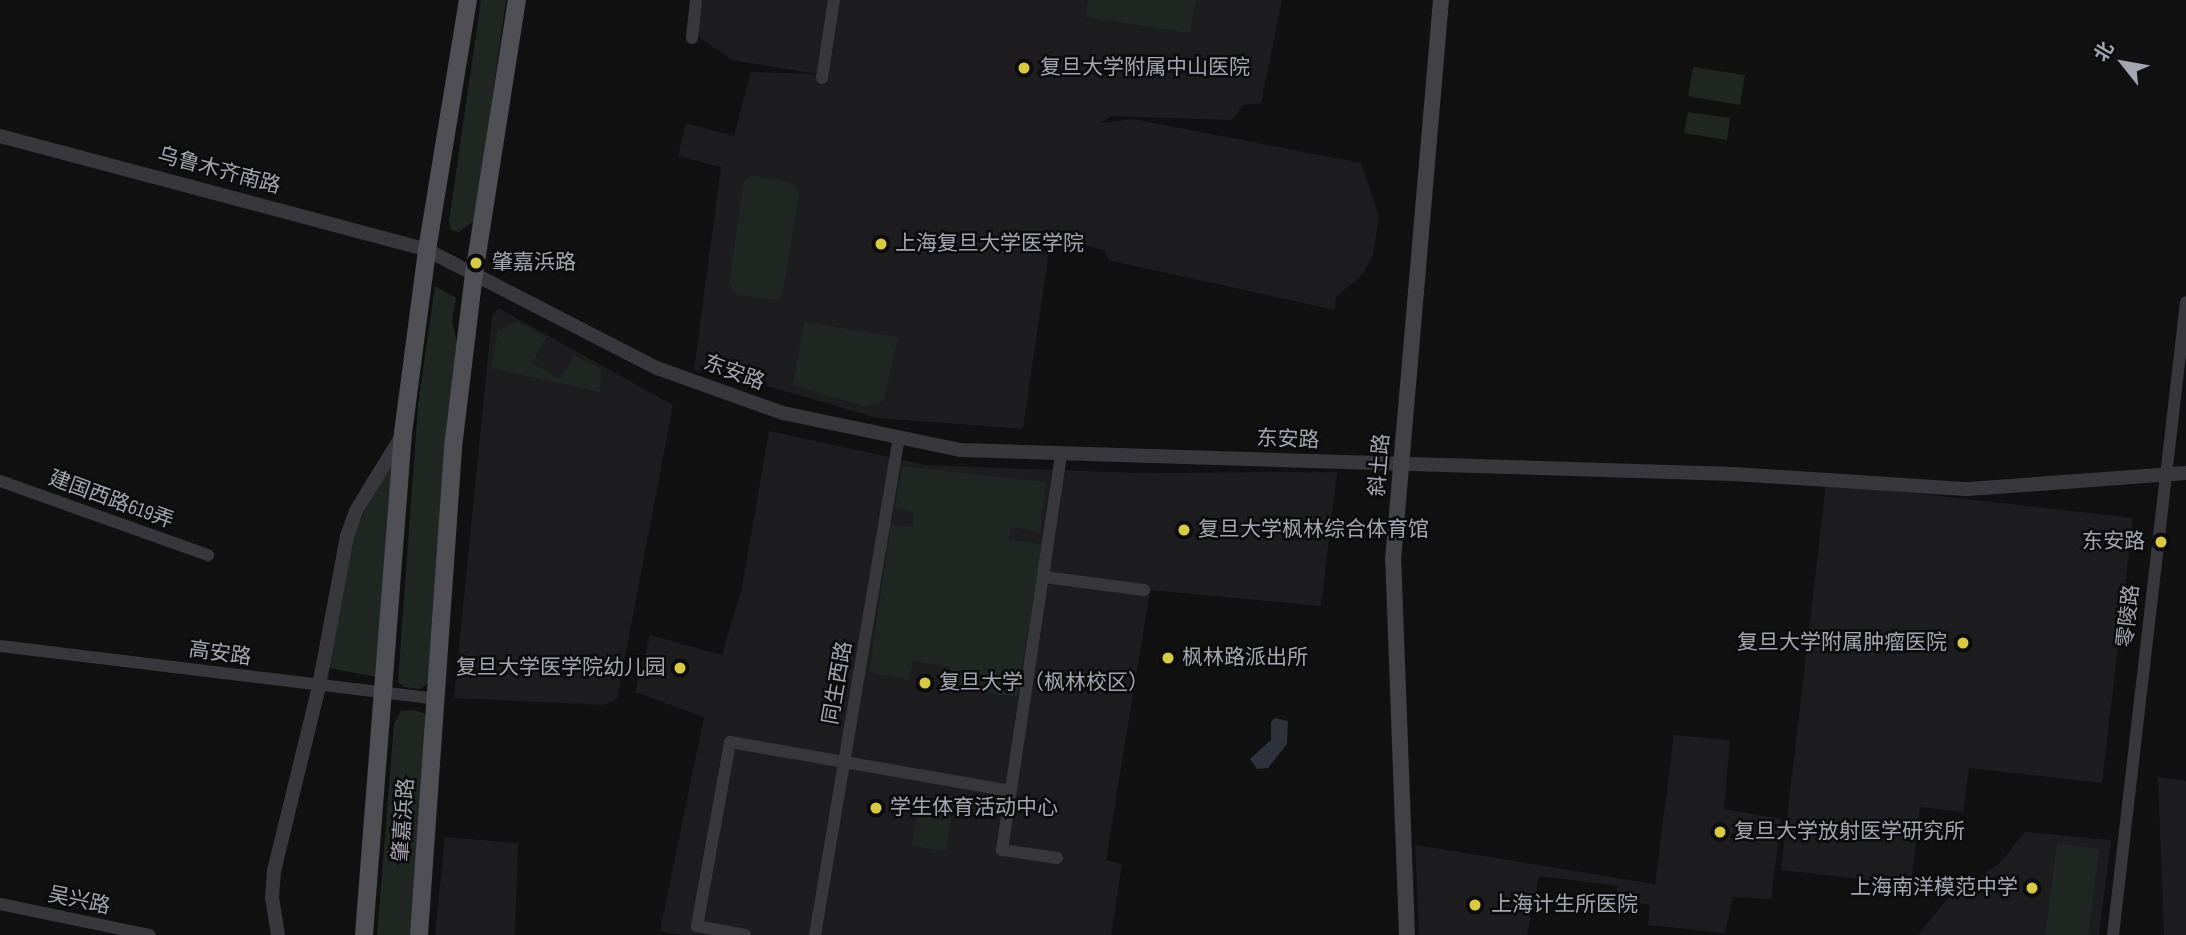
<!DOCTYPE html>
<meta charset="utf-8">
<style>
body{margin:0}
#map{position:relative;width:2186px;height:935px;overflow:hidden;background:#111112;font-family:"Sofia Sans Condensed","Noto Sans SC",sans-serif}
div>[style]{position:absolute}
[style*='--x']{left:calc(var(--x)*1px);top:calc(var(--y)*1px);width:calc(var(--w)*1px);rotate:calc(var(--a)*1deg)}
.built>*{inset:0;background:#1d1d1f}
.green>*{inset:0;background:#202622}
.water>*{inset:0;background:#2e323b}
.minor>*{height:12px;margin:-6px;padding:0 6px;transform-origin:6px;border-radius:6px;background:#38373b}
.tertiary>*{height:14px;margin:-7px;padding:0 7px;transform-origin:7px;border-radius:7px;background:#38373b}
.secondary>*{height:16px;margin:-8px;padding:0 8px;transform-origin:8px;border-radius:8px;background:#414146}
.primary>*{height:18px;margin:-9px;padding:0 9px;transform-origin:9px;border-radius:9px;background:#4f4f55}
.dots>*{width:19px;height:19px;translate:-50% -50%;box-sizing:border-box;border:4px solid #0c0c0d;border-radius:50%}
span{translate:-50% -50%;white-space:nowrap;text-align:center;line-height:1.15;-webkit-text-stroke:5px #0c0c0d;paint-order:stroke}
.poi-label{font-size:21px;color:#a4a5b1}
.left{translate:0 -50%;text-align:left}
.right{translate:-100% -50%;text-align:right}
.street-label{font-size:21px;color:#a4a5b1}
.north{position:absolute;left:2088px;top:28px;width:70px;height:70px;-webkit-text-stroke:5px #0c0c0d;paint-order:stroke;rotate:301deg;font-size:19px;font-weight:700;line-height:28px;text-align:center;color:#a4a5b1}
.north::after{content:'';display:block;margin:auto;width:24px;height:32px;background:#a4a5b1;clip-path:polygon(50% 0,100% 100%,50% 72%,0 100%)}
</style>
<div id="map">
<div class="built">
<div style="clip-path:polygon(701px 0,1282px 0,1261px 103px,1243px 105px,1232px 120px,1111px 116px,1100px 123px,1133px 119px,1361px 163px,1379px 215px,1373px 256px,1361px 276px,1336px 297px,1335px 310px,1108px 260px,1104px 250px,1051px 237px,1023px 429px,877px 418px,722px 373px,694px 370px,721px 167px,678px 156px,686px 123px,734px 136px,751px 72px,818px 74px,732px 60px,696px 35px)"></div>
<div style="clip-path:polygon(498px 308px,673px 405px,617px 699px,604px 705px,454px 698px,492px 317px)"></div>
<div style="clip-path:polygon(769px 431px,926px 465px,1138px 473px,1337px 472px,1321px 606px,1150px 590px,1106px 860px,1122px 864px,1111px 935px,681px 935px,660px 931px,704px 717px,635px 692px,650px 635px,722px 655px,742px 587px)"></div>
<div style="clip-path:polygon(1826px 483px,2133px 518px,2102px 783px,1969px 768px,1963px 812px,1920px 807px,1911px 885px,1781px 870px)"></div>
<div style="clip-path:polygon(1674px 735px,1730px 740px,1724px 809px,1781px 819px,1771px 899px,1733px 897px,1725px 933px,1648px 925px,1650px 905px,1616px 898px,1618px 886px,1539px 876px,1527px 935px,1419px 935px,1415px 845px,1655px 884px)"></div>
<div style="clip-path:polygon(2158px 777px,2186px 781px,2186px 935px,2164px 935px)"></div>
<div style="clip-path:polygon(2025px 832px,2111px 840px,2099px 935px,1918px 935px,1948px 898px,1999px 864px)"></div>
<div style="clip-path:polygon(445px 837px,518px 843px,515px 935px,435px 935px)"></div>
</div>
<div class="green">
<div style="clip-path:polygon(481px 0,506px 0,475px 220px,459px 232px,451px 230px,449px 221px)"></div>
<div style="clip-path:polygon(1088px 0,1196px 0,1190px 33px,1085px 17px)"></div>
<div style="clip-path:polygon(1693px 67px,1745px 75px,1740px 105px,1688px 96px)"></div>
<div style="clip-path:polygon(1688px 112px,1730px 118px,1727px 140px,1684px 133px)"></div>
<div style="clip-path:polygon(752px 175px,792px 183px,799px 193px,783px 293px,776px 300px,738px 295px,729px 284px,744px 180px)"></div>
<div style="clip-path:polygon(435px 286px,456px 298px,452px 321px,457px 342px,446px 432px,430px 682px,420px 689px,404px 687px,398px 682px,418px 405px)"></div>
<div style="clip-path:polygon(517px 321px,546px 338px,532px 363px,560px 379px,574px 356px,590px 363px,601px 369px,600px 392px,491px 368px,498px 331px)"></div>
<div style="clip-path:polygon(804px 322px,898px 337px,884px 400px,866px 407px,793px 385px)"></div>
<div style="clip-path:polygon(396px 456px,376px 677px,329px 668px,355px 529px)"></div>
<div style="clip-path:polygon(902px 466px,1046px 482px,1040px 532px,1011px 527px,1009px 540px,1042px 544px,1017px 697px,947px 687px,950px 667px,913px 661px,909px 680px,869px 672px,891px 525px,913px 527px,914px 512px,895px 508px)"></div>
<div style="clip-path:polygon(414px 710px,424px 713px,428px 726px,411px 935px,377px 935px,394px 724px,401px 711px)"></div>
<div style="clip-path:polygon(918px 804px,952px 809px,946px 851px,912px 846px)"></div>
<div style="clip-path:polygon(2057px 843px,2099px 849px,2088px 935px,2045px 935px)"></div>
</div>
<div class="water">
<div style="clip-path:polygon(1275px 718px,1288px 721px,1287px 744px,1268px 768px,1257px 769px,1250px 759px,1271px 740px,1271px 722px)"></div>
</div>
<div class="minor">
<div style="--x:692;--y:38;--w:38;--a:-84"></div>
<div style="--x:822;--y:78;--w:79;--a:-81.3"></div>
<div style="--x:0;--y:481;--w:221;--a:19.6"></div>
<div style="--x:1044;--y:577;--w:101;--a:7.4"></div>
<div style="--x:0;--y:646;--w:438;--a:6.9"></div>
<div style="--x:1057;--y:858;--w:56;--a:-171.7"></div>
<div style="--x:1002;--y:850;--w:401;--a:-81.5"></div>
<div style="--x:0;--y:904;--w:153;--a:11.7"></div>
<div style="--x:745;--y:935;--w:49;--a:-169.4"></div>
<div style="--x:697;--y:926;--w:187;--a:-79.8"></div>
<div style="--x:730;--y:742;--w:285;--a:9.9"></div>
<div style="--x:815;--y:935;--w:505;--a:-80.43"></div>
<div style="--x:2113;--y:935;--w:637;--a:-83.42"></div>
</div>
<div class="tertiary">
<div style="--x:0;--y:136;--w:442;--a:14.9"></div>
<div style="--x:427;--y:250;--w:259;--a:27.2"></div>
<div style="--x:657;--y:368;--w:134;--a:19.7"></div>
<div style="--x:783;--y:413;--w:181;--a:11.8"></div>
<div style="--x:960;--y:450;--w:774;--a:1.78"></div>
<div style="--x:1734;--y:474;--w:235;--a:3.7"></div>
<div style="--x:1969;--y:489;--w:218;--a:-4.2"></div>
<div style="--x:278;--y:935;--w:36;--a:-99"></div>
<div style="--x:272;--y:899;--w:28;--a:-86"></div>
<div style="--x:274;--y:871;--w:190;--a:-76.3"></div>
<div style="--x:319;--y:686;--w:153;--a:-79.4"></div>
<div style="--x:347;--y:536;--w:27;--a:-70"></div>
<div style="--x:356;--y:511;--w:90;--a:-58.6"></div>
</div>
<div class="secondary">
<div style="--x:1407;--y:935;--w:375;--a:-92.1"></div>
<div style="--x:1393;--y:560;--w:562;--a:-85.1"></div>
</div>
<div class="primary">
<div style="--x:364;--y:935;--w:504;--a:-85.56"></div>
<div style="--x:403;--y:433;--w:185;--a:-82.5"></div>
<div style="--x:427;--y:250;--w:253;--a:-80.7"></div>
<div style="--x:419;--y:935;--w:489;--a:-86"></div>
<div style="--x:453;--y:447;--w:174;--a:-83.1"></div>
<div style="--x:474;--y:274;--w:277;--a:-81.1"></div>
</div>
<div class="dots">
<div style="left:1024px;top:68px;background:#daca41"></div>
<div style="left:881px;top:244px;background:#daca41"></div>
<div style="left:476px;top:263px;background:#daca41"></div>
<div style="left:1184px;top:530px;background:#daca41"></div>
<div style="left:2161px;top:542px;background:#daca41"></div>
<div style="left:1963px;top:643px;background:#daca41"></div>
<div style="left:1168px;top:658px;background:#daca41"></div>
<div style="left:680px;top:668px;background:#daca41"></div>
<div style="left:925px;top:683px;background:#daca41"></div>
<div style="left:876px;top:808px;background:#daca41"></div>
<div style="left:1720px;top:832px;background:#daca41"></div>
<div style="left:2032px;top:888px;background:#daca41"></div>
<div style="left:1475px;top:905px;background:#daca41"></div>
</div>
<div class="poi-label">
<span class="left" style="left:1040px;top:68px">复旦大学附属中山医院</span>
<span class="left" style="left:895px;top:244px">上海复旦大学医学院</span>
<span class="left" style="left:492px;top:263px">肇嘉浜路</span>
<span class="left" style="left:1198px;top:530px">复旦大学枫林综合体育馆</span>
<span class="right" style="left:2145px;top:542px">东安路</span>
<span class="right" style="left:1947px;top:643px">复旦大学附属肿瘤医院</span>
<span class="left" style="left:1182px;top:658px">枫林路派出所</span>
<span class="right" style="left:666px;top:668px">复旦大学医学院幼儿园</span>
<span class="left" style="left:939px;top:683px">复旦大学（枫林校区）</span>
<span class="left" style="left:890px;top:808px">学生体育活动中心</span>
<span class="left" style="left:1734px;top:832px">复旦大学放射医学研究所</span>
<span class="right" style="left:2018px;top:888px">上海南洋模范中学</span>
<span class="left" style="left:1491px;top:905px">上海计生所医院</span>
</div>
<div class="street-label">
<span style="left:219px;top:171px;rotate:15deg">乌鲁木齐南路</span>
<span style="left:734px;top:373px;rotate:20deg">东安路</span>
<span style="left:1288px;top:440px;rotate:2deg">东安路</span>
<span style="left:1380px;top:465px;rotate:-85deg">斜土路</span>
<span style="left:111px;top:500px;rotate:20deg">建国西路619弄</span>
<span style="left:2129px;top:616px;rotate:-84deg">零陵路</span>
<span style="left:220px;top:654px;rotate:8deg">高安路</span>
<span style="left:838px;top:683px;rotate:-80deg">同生西路</span>
<span style="left:404px;top:820px;rotate:-86deg">肇嘉浜路</span>
<span style="left:79px;top:901px;rotate:12deg">吴兴路</span>
</div>
<div class="north">北</div>
</div>
